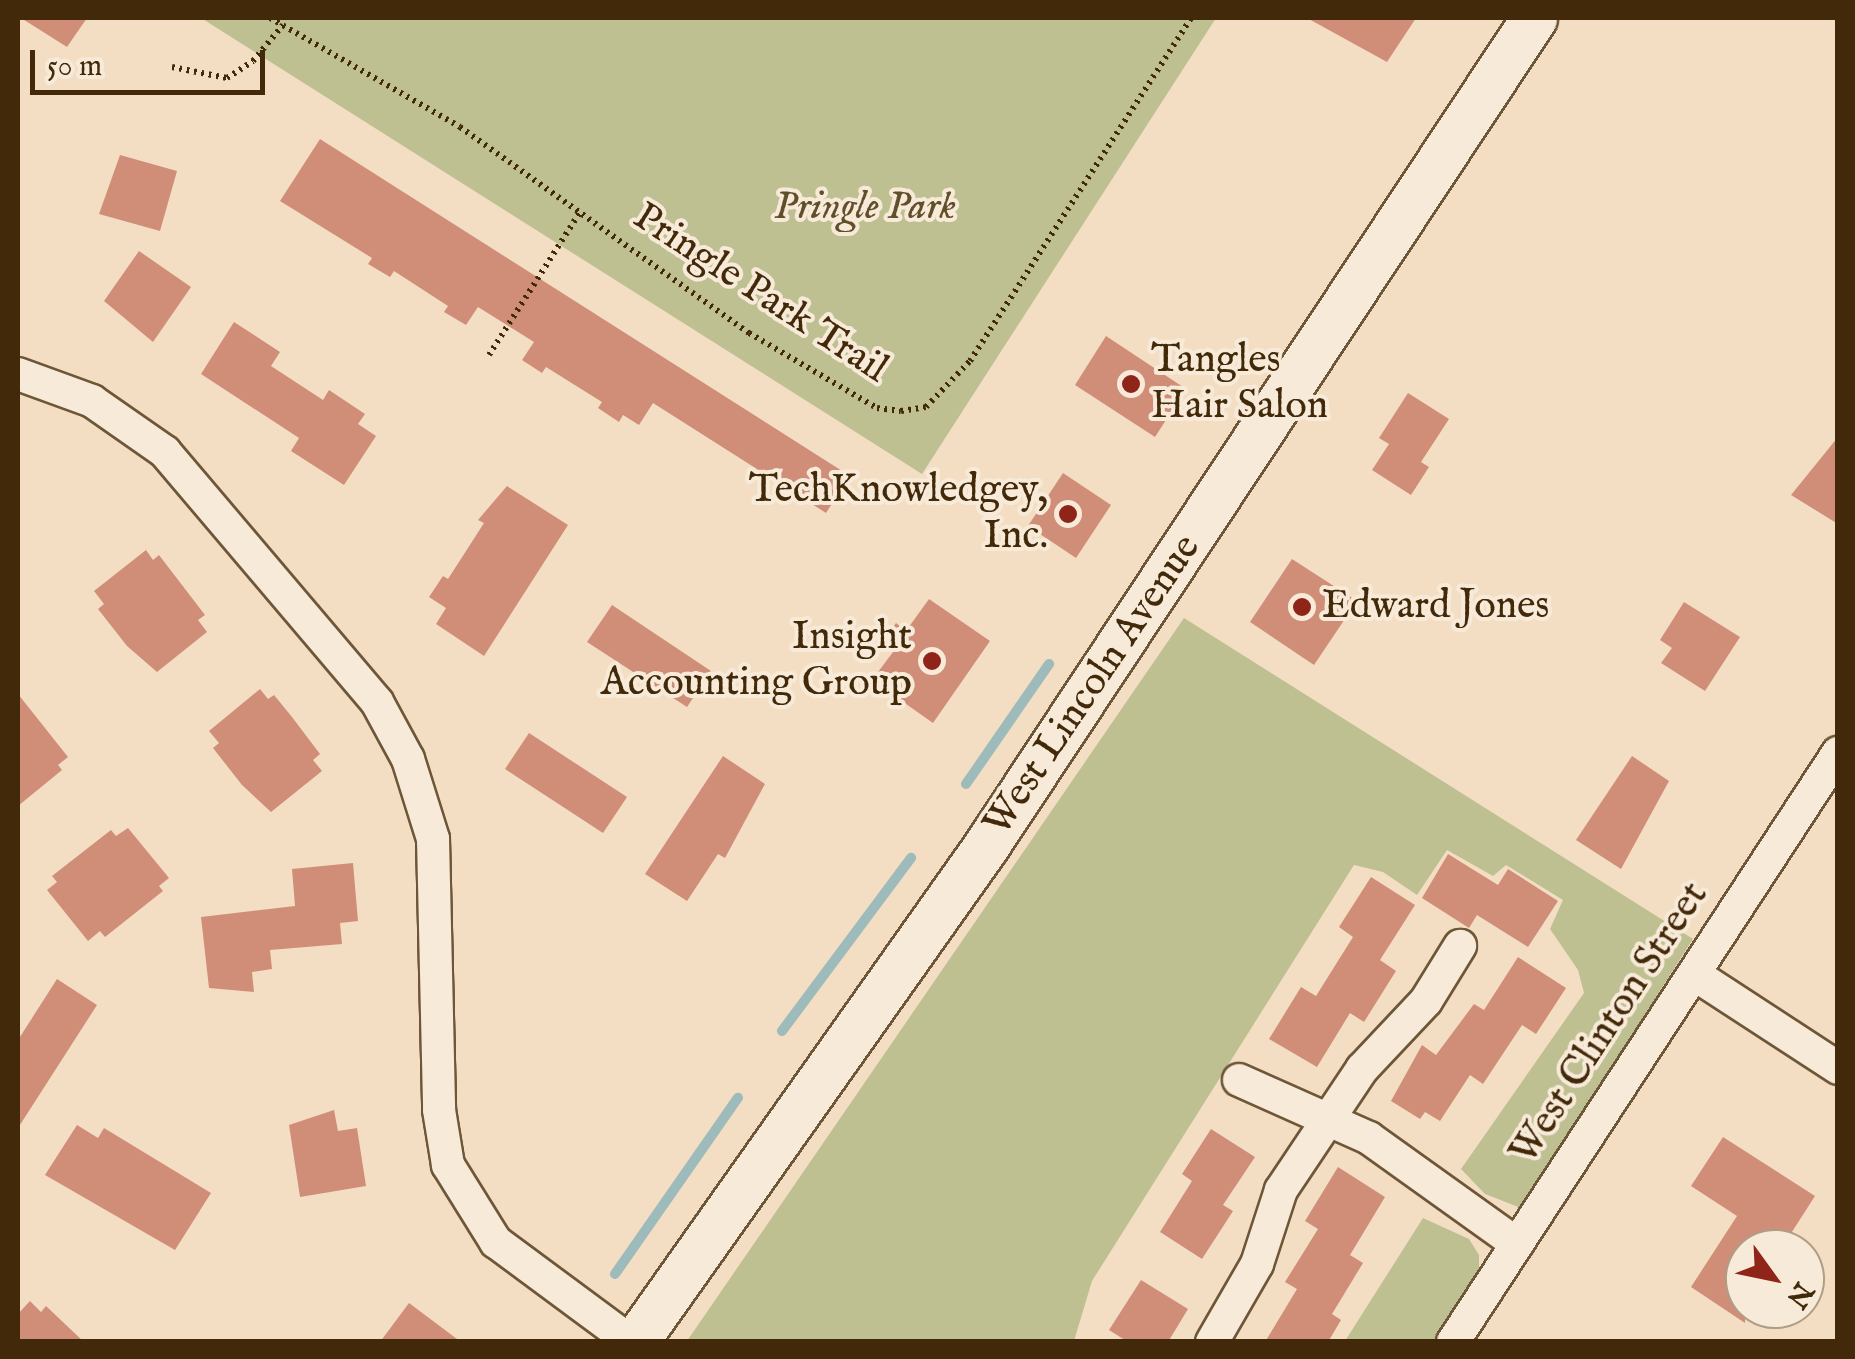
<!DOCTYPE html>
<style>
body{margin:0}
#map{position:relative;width:1855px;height:1359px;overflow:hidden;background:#f3dec3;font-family:"IM FELL English",serif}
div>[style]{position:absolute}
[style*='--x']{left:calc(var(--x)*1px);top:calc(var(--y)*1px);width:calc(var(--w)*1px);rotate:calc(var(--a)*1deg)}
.green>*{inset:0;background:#bec092}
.stream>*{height:10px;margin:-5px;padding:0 5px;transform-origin:5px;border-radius:5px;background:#9dbbba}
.building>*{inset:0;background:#d08e79}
.path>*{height:6px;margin-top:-3px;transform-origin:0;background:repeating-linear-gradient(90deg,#42290a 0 2.5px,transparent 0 7.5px)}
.roads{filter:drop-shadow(2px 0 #6e5638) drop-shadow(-2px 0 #6e5638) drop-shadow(0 2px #6e5638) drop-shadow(0 -2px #6e5638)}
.street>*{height:32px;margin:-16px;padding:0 16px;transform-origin:16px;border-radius:16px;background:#f7ead8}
.secondary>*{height:45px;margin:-22.5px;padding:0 22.5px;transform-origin:22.5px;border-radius:22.5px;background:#f7ead8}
.dots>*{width:28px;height:28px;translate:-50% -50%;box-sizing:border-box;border:5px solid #f7ead8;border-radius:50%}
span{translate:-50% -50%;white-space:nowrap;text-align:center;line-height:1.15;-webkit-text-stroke:8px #f7ead8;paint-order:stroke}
.park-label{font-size:40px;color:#614f2c;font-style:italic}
.street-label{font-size:40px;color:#42290a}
.poi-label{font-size:40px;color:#42290a}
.left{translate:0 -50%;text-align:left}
.right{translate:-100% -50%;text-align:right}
.frame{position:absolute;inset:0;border:20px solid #42290a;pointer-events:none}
.north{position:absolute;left:1725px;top:1229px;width:100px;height:100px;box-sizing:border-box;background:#f7ead8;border:2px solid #af9d86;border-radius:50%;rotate:123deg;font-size:28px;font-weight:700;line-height:40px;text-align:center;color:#42290a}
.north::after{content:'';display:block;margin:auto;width:35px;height:45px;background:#8f2418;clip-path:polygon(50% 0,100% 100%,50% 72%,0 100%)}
.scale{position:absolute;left:30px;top:50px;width:235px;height:45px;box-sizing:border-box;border:5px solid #42290a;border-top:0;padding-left:12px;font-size:30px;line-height:35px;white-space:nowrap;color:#42290a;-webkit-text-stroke:8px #f7ead8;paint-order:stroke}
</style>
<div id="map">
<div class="green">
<div style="clip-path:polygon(201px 18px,1216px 18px,922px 474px)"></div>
<div style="clip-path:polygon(1184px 618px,1693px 939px,1521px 1208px,1485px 1194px,1461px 1169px,1584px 993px,1578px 970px,1550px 929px,1563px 900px,1506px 865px,1493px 876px,1447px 850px,1417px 895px,1383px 872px,1354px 865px,1092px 1281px,1074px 1341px,687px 1341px)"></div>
<div style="clip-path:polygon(1423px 1218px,1469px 1239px,1479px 1255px,1479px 1272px,1434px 1341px,1345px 1341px)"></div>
</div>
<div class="stream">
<div style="--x:966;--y:784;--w:146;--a:-55.3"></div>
<div style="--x:782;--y:1031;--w:216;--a:-53.3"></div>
<div style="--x:615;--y:1274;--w:215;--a:-55.1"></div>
</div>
<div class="building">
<div style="clip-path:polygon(21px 18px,87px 18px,67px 47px)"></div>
<div style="clip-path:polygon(1307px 18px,1416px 18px,1387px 62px)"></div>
<div style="clip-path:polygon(320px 139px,850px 476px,826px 513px,653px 403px,639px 425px,623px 415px,619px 422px,598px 408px,602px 402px,546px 367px,542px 373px,522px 360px,534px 342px,478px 307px,466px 325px,444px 312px,448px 306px,394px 271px,390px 277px,368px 264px,372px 258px,280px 201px)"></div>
<div style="clip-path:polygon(120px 155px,177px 171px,160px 231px,99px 214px)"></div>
<div style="clip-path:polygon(139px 251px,191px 287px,153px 342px,104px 301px)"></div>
<div style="clip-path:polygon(234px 322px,280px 352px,271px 366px,323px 400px,329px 390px,365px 414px,358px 424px,376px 436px,344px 485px,291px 451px,299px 438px,201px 374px)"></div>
<div style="clip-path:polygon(1106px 336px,1186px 389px,1155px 437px,1075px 385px)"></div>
<div style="clip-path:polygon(1408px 393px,1449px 419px,1421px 462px,1429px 467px,1411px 495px,1372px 470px,1389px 444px,1379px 438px)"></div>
<div style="clip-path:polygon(1838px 437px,1838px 524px,1791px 495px)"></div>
<div style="clip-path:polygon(1063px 473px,1111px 505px,1076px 558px,1028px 526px)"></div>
<div style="clip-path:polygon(507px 486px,568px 525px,484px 656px,436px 624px,446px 608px,429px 597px,443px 576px,448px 579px,484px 523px,478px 520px)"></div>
<div style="clip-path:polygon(146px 550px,153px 560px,159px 555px,205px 615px,198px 620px,207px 632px,157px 672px,127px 646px,98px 609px,104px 604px,94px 591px)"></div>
<div style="clip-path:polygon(1292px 559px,1357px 601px,1314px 665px,1250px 622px)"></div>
<div style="clip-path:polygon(929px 599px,990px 641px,933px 723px,872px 680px,893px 652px,882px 644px,896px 623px,906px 631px)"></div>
<div style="clip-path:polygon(1684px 602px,1740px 637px,1705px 691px,1661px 663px,1672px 648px,1660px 640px)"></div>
<div style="clip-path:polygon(612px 605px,711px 671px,687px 707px,587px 642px)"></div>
<div style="clip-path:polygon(260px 689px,268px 699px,274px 695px,292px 717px,320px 754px,313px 760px,322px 771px,271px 812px,242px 785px,213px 748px,219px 743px,209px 731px)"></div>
<div style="clip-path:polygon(18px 694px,68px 757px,58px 765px,62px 770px,18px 806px)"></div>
<div style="clip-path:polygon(529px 733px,627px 797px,603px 833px,505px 769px)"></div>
<div style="clip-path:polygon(723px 756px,765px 784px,725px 858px,718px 854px,687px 901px,645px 874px)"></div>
<div style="clip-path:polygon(1632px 756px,1669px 781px,1621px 869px,1576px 840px)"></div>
<div style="clip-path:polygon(128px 828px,169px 878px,159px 886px,163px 891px,105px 937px,100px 931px,88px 941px,47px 890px,57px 882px,52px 876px,111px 830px,116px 836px)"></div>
<div style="clip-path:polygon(1448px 854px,1498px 885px,1508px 869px,1558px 901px,1528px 947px,1477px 915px,1469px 928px,1422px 898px)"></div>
<div style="clip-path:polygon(353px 863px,358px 921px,340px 923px,342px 944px,270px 950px,272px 969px,252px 972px,254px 992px,209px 988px,201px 917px,295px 906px,292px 869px)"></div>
<div style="clip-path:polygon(1371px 877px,1415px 905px,1380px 960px,1396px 971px,1364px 1022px,1350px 1013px,1317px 1067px,1269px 1039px,1301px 987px,1316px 996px,1353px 937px,1339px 927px)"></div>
<div style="clip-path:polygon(1518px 957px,1566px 988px,1536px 1034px,1522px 1025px,1483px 1084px,1470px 1075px,1440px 1121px,1425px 1112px,1420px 1119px,1391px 1101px,1422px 1045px,1436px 1055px,1474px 1004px,1484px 1010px)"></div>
<div style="clip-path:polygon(57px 979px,97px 1005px,18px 1128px,18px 1040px)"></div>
<div style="clip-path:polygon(334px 1110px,338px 1131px,357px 1128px,366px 1186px,300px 1197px,289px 1125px)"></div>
<div style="clip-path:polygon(77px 1125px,98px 1138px,104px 1128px,211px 1193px,175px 1250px,45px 1175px)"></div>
<div style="clip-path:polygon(1211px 1129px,1255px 1157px,1223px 1205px,1233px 1211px,1202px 1259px,1160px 1232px,1192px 1181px,1182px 1174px)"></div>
<div style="clip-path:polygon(1723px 1137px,1815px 1196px,1781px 1249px,1745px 1249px,1745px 1323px,1691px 1287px,1737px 1216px,1691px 1186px)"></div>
<div style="clip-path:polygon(1338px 1167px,1385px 1197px,1350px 1255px,1363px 1263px,1332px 1314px,1341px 1320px,1328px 1342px,1265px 1342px,1297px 1289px,1285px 1282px,1318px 1229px,1305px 1221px)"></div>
<div style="clip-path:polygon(1141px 1280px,1188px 1309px,1168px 1342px,1128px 1342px,1109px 1330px)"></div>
<div style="clip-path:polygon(30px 1301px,41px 1312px,46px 1306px,84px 1342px,18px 1342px,18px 1314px)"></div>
<div style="clip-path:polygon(409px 1303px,461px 1342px,380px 1342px)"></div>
</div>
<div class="path">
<div style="--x:270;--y:18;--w:219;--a:29.8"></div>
<div style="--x:460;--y:127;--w:355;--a:35.5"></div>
<div style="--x:749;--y:333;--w:148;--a:30.4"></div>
<div style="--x:877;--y:408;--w:24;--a:7"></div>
<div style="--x:901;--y:411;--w:25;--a:-9"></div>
<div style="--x:926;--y:407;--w:64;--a:-46.3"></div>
<div style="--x:970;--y:361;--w:408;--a:-57.2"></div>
<div style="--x:172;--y:67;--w:56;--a:11.3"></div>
<div style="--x:227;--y:78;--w:31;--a:-33"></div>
<div style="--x:253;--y:61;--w:47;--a:-50.2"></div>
<div style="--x:489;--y:355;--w:169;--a:-57.5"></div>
</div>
<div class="roads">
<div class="street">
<div style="--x:18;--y:374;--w:79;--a:20"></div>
<div style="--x:92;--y:401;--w:89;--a:34.9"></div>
<div style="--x:165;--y:452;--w:328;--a:49.7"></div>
<div style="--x:377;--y:702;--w:65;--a:61.5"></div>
<div style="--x:408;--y:759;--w:84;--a:72.6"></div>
<div style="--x:433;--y:839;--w:271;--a:88.7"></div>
<div style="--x:439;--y:1110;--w:56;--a:80.7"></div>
<div style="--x:448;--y:1165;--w:91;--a:58.1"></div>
<div style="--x:496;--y:1242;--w:168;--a:36.5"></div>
<div style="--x:1694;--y:974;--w:172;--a:33.1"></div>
<div style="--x:1239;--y:1080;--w:142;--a:24"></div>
<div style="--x:1369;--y:1138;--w:182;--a:35.6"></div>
<div style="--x:1212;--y:1342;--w:90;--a:-60"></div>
<div style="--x:1257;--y:1264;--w:78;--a:-72"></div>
<div style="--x:1281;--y:1190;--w:146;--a:-56.2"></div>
<div style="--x:1362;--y:1069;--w:93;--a:-46.7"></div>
<div style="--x:1426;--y:1001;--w:65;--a:-58.3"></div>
<div style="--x:1453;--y:1342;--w:704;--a:-56.83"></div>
</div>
<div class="secondary">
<div style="--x:635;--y:1342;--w:608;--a:-54.71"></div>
<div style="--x:986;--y:846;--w:993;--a:-56.5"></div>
</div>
</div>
<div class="dots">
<div style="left:1131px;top:384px;background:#8f2418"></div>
<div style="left:1068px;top:514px;background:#8f2418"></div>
<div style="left:1302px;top:607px;background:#8f2418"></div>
<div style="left:932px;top:661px;background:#8f2418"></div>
</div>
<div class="park-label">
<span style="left:865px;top:208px">Pringle Park</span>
</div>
<div class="street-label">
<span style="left:760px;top:294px;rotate:33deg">Pringle Park Trail</span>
<span style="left:1093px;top:686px;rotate:-56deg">West Lincoln Avenue</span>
<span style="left:1610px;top:1024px;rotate:-57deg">West Clinton Street</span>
</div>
<div class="poi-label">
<span class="left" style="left:1151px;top:384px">Tangles<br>Hair Salon</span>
<span class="right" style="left:1048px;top:514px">TechKnowledgey,<br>Inc.</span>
<span class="left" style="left:1322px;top:607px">Edward Jones</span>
<span class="right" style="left:912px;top:661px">Insight<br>Accounting Group</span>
</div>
<div class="frame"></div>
<div class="north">N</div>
<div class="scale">50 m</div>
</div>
